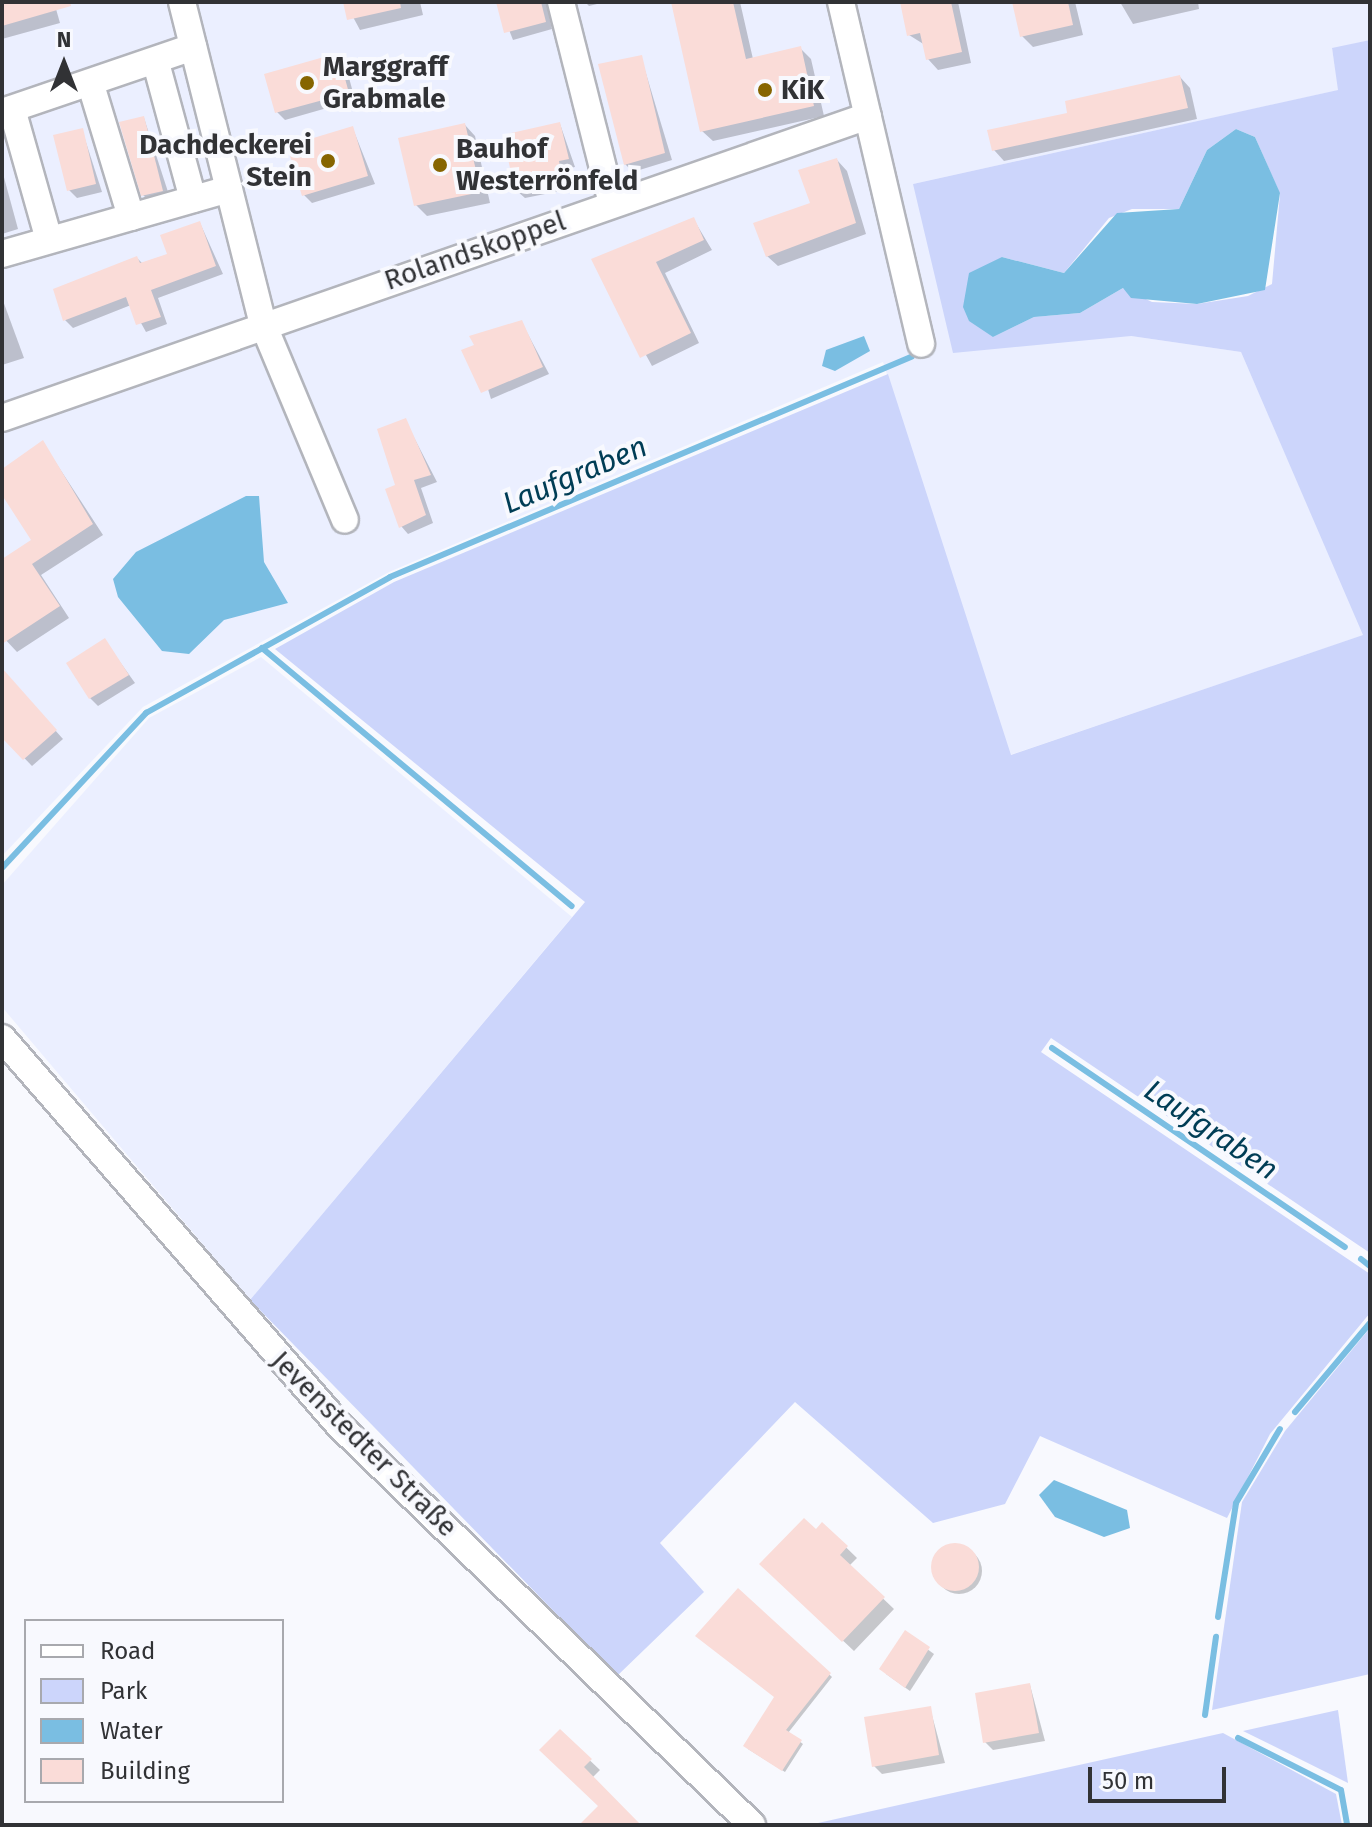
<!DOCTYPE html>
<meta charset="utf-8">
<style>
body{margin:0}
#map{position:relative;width:1372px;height:1827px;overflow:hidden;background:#f8f9fe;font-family:"Fira Sans",sans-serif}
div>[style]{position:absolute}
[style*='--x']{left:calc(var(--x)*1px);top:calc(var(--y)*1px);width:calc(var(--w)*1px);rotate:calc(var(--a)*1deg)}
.built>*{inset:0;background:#ebefff}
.green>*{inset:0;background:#ccd5fb}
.water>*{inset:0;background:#7abee2}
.shadow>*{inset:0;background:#0003}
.round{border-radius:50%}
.stream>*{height:6px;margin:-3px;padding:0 3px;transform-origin:3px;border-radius:3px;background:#7abee2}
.building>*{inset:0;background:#fadcd8}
.roads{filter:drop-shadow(2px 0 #b3b5bc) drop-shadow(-2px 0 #b3b5bc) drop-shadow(0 2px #b3b5bc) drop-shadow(0 -2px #b3b5bc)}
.minor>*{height:26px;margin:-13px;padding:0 13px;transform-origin:13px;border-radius:13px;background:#fff}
.dots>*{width:22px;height:22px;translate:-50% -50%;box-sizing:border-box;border:4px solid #f8f9fe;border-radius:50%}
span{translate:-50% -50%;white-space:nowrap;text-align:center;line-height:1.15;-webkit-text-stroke:8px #f8f9fe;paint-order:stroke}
.poi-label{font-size:28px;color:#313235;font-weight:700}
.left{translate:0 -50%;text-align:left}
.right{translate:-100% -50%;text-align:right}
.street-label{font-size:28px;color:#313235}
.water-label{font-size:30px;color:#003d55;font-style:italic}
.frame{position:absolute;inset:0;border:4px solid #313235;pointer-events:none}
.legend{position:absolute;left:24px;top:1619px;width:260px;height:184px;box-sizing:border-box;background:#f8f9fe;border:2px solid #a8a9ae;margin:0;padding:10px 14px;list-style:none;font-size:24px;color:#313235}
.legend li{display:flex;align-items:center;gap:16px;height:40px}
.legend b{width:40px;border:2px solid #a8a9ae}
.north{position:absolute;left:24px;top:24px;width:80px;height:80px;-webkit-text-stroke:6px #f8f9fe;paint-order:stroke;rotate:0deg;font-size:22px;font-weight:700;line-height:32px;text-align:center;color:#313235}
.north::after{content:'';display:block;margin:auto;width:28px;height:36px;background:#313235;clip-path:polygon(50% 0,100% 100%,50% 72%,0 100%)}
.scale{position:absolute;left:1088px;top:1767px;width:138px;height:36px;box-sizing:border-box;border:4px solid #313235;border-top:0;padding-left:10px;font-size:24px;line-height:28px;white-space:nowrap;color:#313235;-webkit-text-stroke:6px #f8f9fe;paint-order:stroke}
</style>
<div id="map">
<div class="built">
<div style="clip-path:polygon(2px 2px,1370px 2px,1370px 40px,1332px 49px,1339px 90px,913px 184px,1069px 337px,1131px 336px,1241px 352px,1364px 635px,1010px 755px,883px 362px,389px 572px,143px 707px,2px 856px)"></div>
<div style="clip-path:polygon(261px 657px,572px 917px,250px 1300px,2px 1007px,2px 885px,149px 718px)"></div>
</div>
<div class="green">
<div style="clip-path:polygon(evenodd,1370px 40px,1370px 1253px,1051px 1038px,1041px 1052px,1370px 1274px,1370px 1313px,1270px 1434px,1227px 1518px,1040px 1436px,1005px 1504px,933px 1523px,795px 1402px,660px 1543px,704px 1592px,617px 1676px,250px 1300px,585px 902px,275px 649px,394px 582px,888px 374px,1011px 755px,1363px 635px,1241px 352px,1131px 336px,953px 353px,913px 184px,1338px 90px,1332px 48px,1370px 40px,1236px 129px,1255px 137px,1280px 194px,1272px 284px,1248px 296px,1197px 304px,1152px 302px,1123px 288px,1080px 313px,1034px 317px,993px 337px,1002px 257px,1064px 273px,1109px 218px,1132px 209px,1179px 209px,1207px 150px,1236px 129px)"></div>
<div style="clip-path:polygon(1370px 1328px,1370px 1674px,1212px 1710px,1242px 1502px,1285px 1431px)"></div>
<div style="clip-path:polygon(1338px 1710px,1348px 1783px,1243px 1731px)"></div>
<div style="clip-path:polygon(1223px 1733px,1336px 1794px,1342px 1825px,809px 1825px)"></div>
</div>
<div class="water">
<div style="clip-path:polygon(1236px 129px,1255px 137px,1280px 193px,1265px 290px,1197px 304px,1131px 298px,1123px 288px,1080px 313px,1034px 317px,993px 337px,969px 321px,963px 307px,969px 273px,1002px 257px,1064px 273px,1117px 213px,1179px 209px,1207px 150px)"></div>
<div style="clip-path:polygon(864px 336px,870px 351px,835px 371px,822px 366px,826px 350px)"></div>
<div style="clip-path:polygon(246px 496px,259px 496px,264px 562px,288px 603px,224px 620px,189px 654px,162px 651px,118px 597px,113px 579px,136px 552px)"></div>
<div style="clip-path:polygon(1054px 1480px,1127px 1510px,1130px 1528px,1104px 1537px,1055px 1517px,1039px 1495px)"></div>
</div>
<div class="shadow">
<div style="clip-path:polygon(2px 2px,54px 2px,60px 23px,2px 39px)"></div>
<div style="clip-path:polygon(345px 2px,420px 2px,423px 15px,360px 30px)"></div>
<div style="clip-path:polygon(498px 2px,546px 2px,552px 29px,513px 40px)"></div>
<div style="clip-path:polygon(585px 2px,605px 2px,589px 6px)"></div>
<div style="clip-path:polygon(675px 2px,740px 2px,753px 59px,800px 48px,811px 59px,824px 116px,713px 141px,702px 131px)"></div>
<div style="clip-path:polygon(916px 2px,958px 2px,971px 63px,938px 70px,928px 59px,925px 45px,909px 35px)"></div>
<div style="clip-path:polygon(1014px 2px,1075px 2px,1083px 35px,1033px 47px,1022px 36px)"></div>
<div style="clip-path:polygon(1120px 2px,1198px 2px,1199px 9px,1133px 24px)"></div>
<div style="clip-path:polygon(641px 57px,672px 160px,633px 172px,625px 164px)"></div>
<div style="clip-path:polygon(323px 59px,348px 74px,355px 100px,285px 120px,277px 112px)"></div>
<div style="clip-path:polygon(1180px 77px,1190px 88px,1197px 119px,1004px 161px,994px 150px,1070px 114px)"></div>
<div style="clip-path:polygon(144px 118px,170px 198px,151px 203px,143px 195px)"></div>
<div style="clip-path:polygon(560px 124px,575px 167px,565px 169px,570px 189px,525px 198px,517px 191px)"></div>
<div style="clip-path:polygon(465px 125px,475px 136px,490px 203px,427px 216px,416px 205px)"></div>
<div style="clip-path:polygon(353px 129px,375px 184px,312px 203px,304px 195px)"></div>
<div style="clip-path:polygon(82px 130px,102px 192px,77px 198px,69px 190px)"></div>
<div style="clip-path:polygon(837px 160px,847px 171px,866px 234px,778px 266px,767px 256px,812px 204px)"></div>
<div style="clip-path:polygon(2px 170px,18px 229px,2px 234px)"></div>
<div style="clip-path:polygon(694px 220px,712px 250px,665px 273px,699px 343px,652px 366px,594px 260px)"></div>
<div style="clip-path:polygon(200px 223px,223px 274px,158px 298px,167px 324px,146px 332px,131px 305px,73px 328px,65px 320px,137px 258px,143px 264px,169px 255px)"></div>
<div style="clip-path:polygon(2px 298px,24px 358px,2px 365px)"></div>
<div style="clip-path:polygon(522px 323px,549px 374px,491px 399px,472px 337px)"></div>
<div style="clip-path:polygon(405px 420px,437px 482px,421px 488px,433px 523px,408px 534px,401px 526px,398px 486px)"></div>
<div style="clip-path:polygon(43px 443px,103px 535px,41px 575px,69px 618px,17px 652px,2px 636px,2px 561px,33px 541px,2px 492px,2px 471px)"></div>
<div style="clip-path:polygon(105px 641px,135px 683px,98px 706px,90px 698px)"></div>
<div style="clip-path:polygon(2px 671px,63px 739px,32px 766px,2px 735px)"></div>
<div style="clip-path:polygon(822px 1524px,857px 1558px,849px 1566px,894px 1609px,854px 1651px,773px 1575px)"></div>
<div class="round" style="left:936px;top:1548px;width:46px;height:46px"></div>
<div style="clip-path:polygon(738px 1591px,832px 1677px,788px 1733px,803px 1744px,785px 1772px,748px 1749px,776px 1697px)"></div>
<div style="clip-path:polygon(905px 1633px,934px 1654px,910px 1691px,886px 1674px)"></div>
<div style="clip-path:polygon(1030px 1685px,1045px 1741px,993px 1750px,985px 1742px)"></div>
<div style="clip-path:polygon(930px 1708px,945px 1763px,882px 1774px,874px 1766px)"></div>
<div style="clip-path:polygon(560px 1732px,600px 1770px,592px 1778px,639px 1825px,582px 1825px,601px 1807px)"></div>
</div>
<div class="stream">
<div style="--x:262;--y:648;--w:403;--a:39.8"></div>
<div style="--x:2;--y:868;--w:212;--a:-47.1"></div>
<div style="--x:146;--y:713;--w:279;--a:-29.1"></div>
<div style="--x:390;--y:577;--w:566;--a:-22.89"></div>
<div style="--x:1052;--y:1048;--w:354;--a:34.2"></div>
<div style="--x:1361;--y:1259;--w:11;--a:38"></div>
<div style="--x:1295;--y:1412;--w:116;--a:-49.9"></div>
<div style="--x:1218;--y:1617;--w:115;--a:-81"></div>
<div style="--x:1236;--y:1503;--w:86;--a:-59.3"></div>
<div style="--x:1205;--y:1715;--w:79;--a:-82"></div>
<div style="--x:1238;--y:1738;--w:115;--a:26.8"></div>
<div style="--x:1341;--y:1790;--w:36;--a:80"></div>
</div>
<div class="building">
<div style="clip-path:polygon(2px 2px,70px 2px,71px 6px,2px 26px)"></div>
<div style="clip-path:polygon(343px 2px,400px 2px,401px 8px,347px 20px)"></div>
<div style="clip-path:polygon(496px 2px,541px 2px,546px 22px,504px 33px)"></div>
<div style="clip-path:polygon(671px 2px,733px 2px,746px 59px,801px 46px,814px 106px,700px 132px)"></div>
<div style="clip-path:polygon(900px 2px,951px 2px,962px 52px,926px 60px,920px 33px,907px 36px)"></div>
<div style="clip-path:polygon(1012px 2px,1068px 2px,1073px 25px,1020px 37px)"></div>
<div style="clip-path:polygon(642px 55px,665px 153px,624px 165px,598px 64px)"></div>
<div style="clip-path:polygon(324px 57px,327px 68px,341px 64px,349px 93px,275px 113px,264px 74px)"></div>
<div style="clip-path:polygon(1180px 75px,1188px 108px,992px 151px,987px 130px,1067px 113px,1065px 101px)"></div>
<div style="clip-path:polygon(144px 116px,163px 191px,141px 196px,119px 122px)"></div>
<div style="clip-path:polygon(560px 122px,569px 159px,559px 161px,563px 181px,515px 192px,503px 135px)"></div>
<div style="clip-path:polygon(465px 123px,481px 192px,414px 206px,398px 138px)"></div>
<div style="clip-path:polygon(353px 126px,368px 176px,302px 196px,287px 146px)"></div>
<div style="clip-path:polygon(83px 128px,96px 184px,67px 191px,53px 135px)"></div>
<div style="clip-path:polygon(837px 158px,856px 223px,766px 257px,753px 223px,810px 203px,798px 170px)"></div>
<div style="clip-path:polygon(694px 217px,704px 240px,656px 262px,691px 333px,640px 358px,591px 259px)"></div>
<div style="clip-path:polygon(200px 221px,216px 266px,151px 290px,161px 317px,136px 325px,126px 297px,63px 321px,53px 289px,137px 256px,140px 263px,167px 254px,160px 235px)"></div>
<div style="clip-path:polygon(522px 320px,543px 367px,481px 393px,461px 350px,474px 345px,469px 336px)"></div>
<div style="clip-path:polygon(406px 418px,431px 475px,414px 480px,426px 515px,399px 528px,385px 489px,395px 485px,377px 429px)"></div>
<div style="clip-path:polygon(43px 440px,93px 524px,32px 564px,60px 606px,2px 644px,2px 559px,31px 540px,2px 495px,2px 469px)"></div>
<div style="clip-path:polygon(105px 638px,129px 675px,89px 699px,66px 663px)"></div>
<div style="clip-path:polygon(2px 668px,57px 730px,23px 760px,2px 738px)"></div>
<div style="clip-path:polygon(804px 1518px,816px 1529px,822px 1522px,848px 1546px,840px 1555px,885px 1597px,842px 1642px,759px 1564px)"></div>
<div class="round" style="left:931px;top:1543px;width:48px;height:48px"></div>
<div style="clip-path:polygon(738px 1588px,831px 1673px,786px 1730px,802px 1740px,782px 1771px,743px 1746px,774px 1697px,695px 1636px)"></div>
<div style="clip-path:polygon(905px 1630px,930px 1647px,905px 1688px,879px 1669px)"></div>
<div style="clip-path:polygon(1030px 1683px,1039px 1733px,983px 1743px,975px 1693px)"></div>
<div style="clip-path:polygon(931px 1706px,939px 1755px,872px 1767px,864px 1717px)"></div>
<div style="clip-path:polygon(560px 1729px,592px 1759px,584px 1767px,641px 1825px,579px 1825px,598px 1806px,539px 1750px)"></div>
</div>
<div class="roads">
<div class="minor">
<div style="--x:182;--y:2;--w:332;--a:75.9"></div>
<div style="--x:263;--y:324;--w:212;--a:67.3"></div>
<div style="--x:561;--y:2;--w:208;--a:75.8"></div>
<div style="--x:841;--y:2;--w:351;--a:76.8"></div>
<div style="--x:156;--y:63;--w:141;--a:74.8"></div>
<div style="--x:91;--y:85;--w:138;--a:73.1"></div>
<div style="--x:12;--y:109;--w:136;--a:74.2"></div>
<div style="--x:2;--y:112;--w:202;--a:-18.8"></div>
<div style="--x:2;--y:254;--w:236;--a:-16"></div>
<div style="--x:2;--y:418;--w:917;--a:-19.23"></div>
<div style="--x:2;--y:1038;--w:513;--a:48.95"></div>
<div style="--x:339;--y:1425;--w:575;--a:44.08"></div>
</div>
</div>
<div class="dots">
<div style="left:307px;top:83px;background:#866500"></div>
<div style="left:765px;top:90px;background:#866500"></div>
<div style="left:328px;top:161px;background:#866500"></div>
<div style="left:440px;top:165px;background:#866500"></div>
</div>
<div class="poi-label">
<span class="left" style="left:323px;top:83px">Marggraff<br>Grabmale</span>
<span class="left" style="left:781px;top:90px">KiK</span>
<span class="right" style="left:312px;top:161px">Dachdeckerei<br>Stein</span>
<span class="left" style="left:456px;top:165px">Bauhof<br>Westerrönfeld</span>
</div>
<div class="street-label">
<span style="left:475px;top:251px;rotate:-19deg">Rolandskoppel</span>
<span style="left:364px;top:1444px;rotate:45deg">Jevenstedter Straße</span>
</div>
<div class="water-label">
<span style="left:575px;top:475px;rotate:-23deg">Laufgraben</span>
<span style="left:1211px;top:1130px;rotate:34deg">Laufgraben</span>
</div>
<div class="frame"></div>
<ul class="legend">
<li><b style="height:10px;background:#fff"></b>Road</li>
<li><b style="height:22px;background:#ccd5fb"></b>Park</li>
<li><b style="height:22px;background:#7abee2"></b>Water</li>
<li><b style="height:22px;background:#fadcd8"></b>Building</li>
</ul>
<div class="north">N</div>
<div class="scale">50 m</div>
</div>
